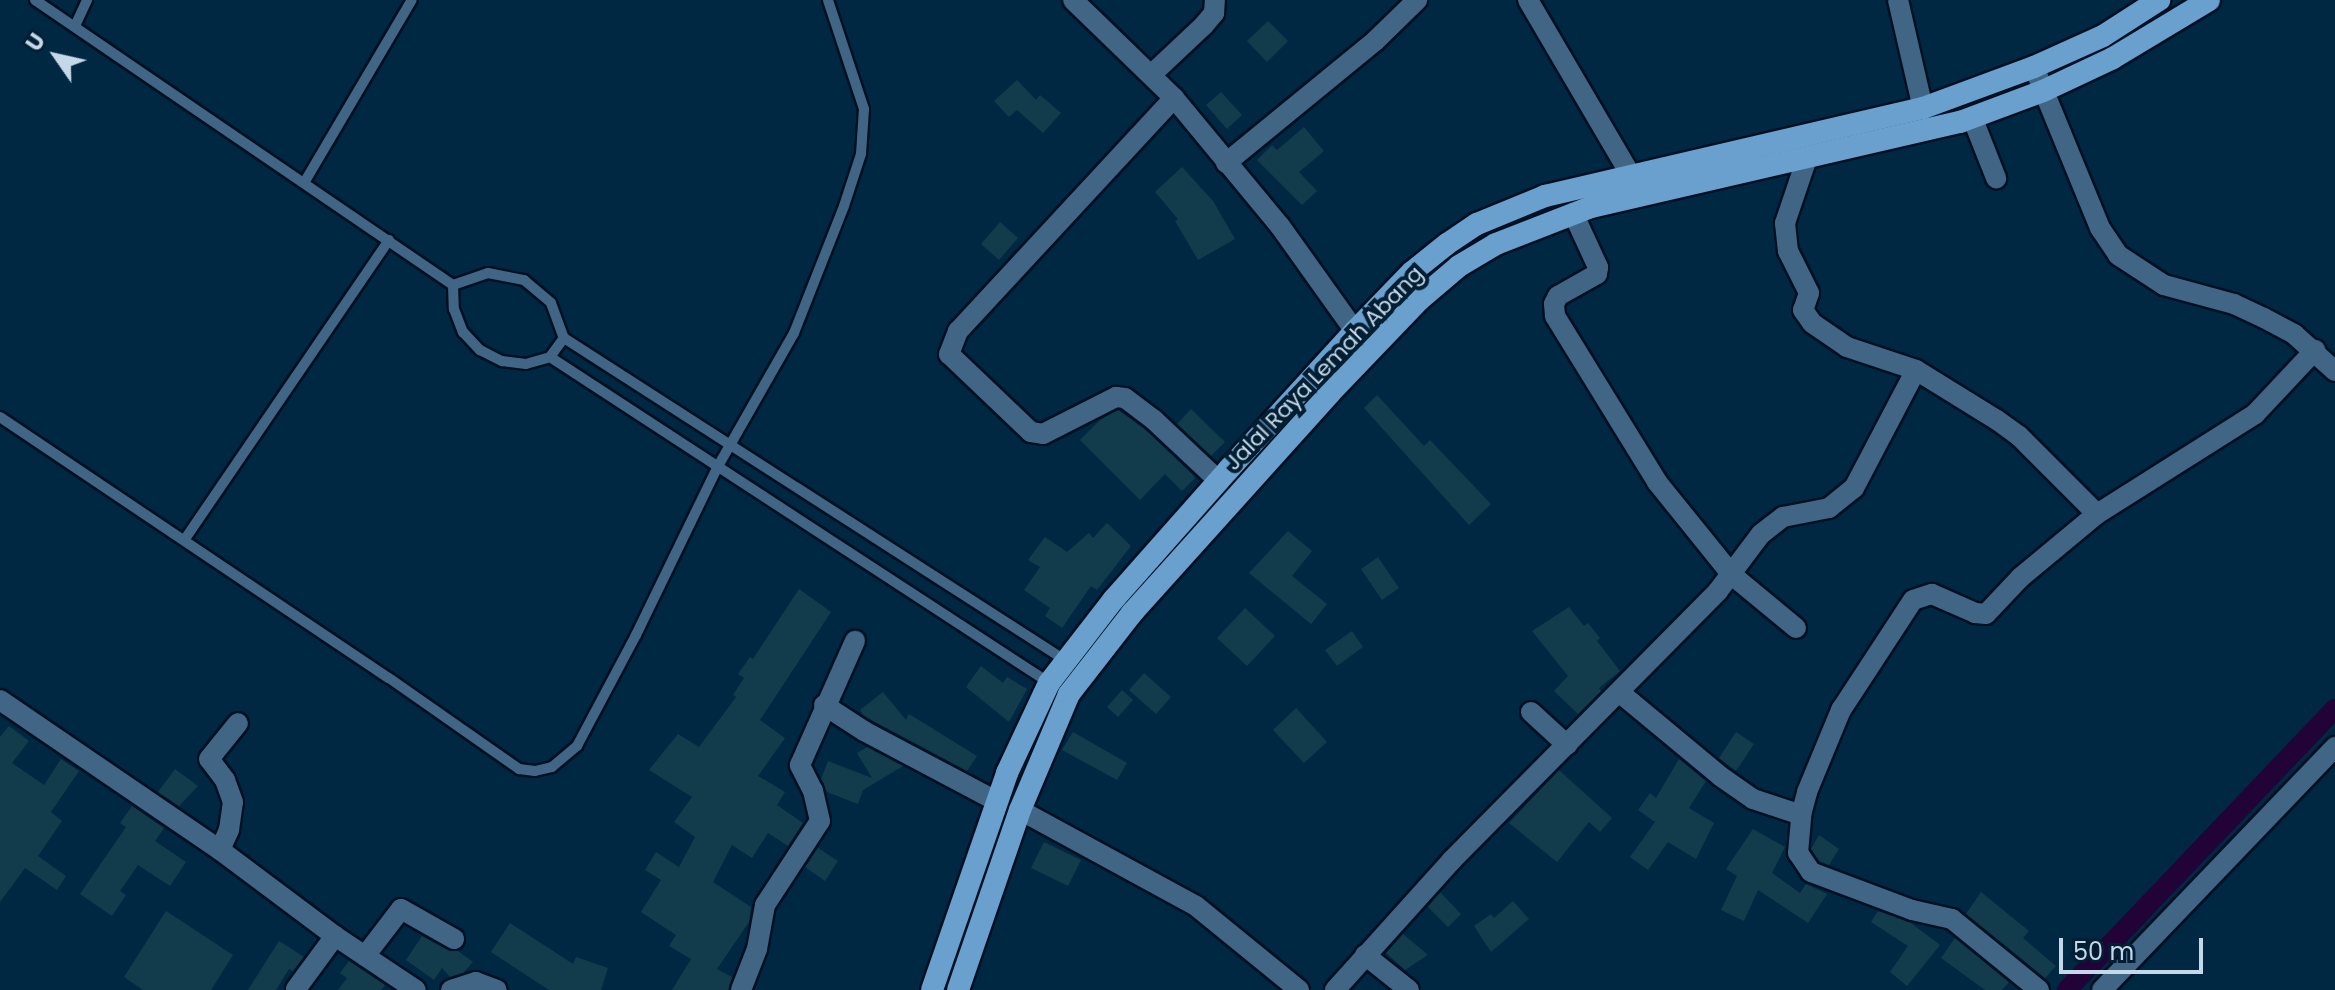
<!DOCTYPE html>
<style>
body{margin:0}
#map{position:relative;width:2335px;height:990px;overflow:hidden;background:#012843;font-family:Poppins,sans-serif}
div>[style]{position:absolute}
[style*='--x']{left:calc(var(--x)*1px);top:calc(var(--y)*1px);width:calc(var(--w)*1px);rotate:calc(var(--a)*1deg)}
.canal>*{height:20px;margin:-10px;padding:0 10px;transform-origin:10px;border-radius:10px;background:#210338}
.building>*{inset:0;background:#123c4b}
.roads{filter:drop-shadow(2px 0 #001023) drop-shadow(-2px 0 #001023) drop-shadow(0 2px #001023) drop-shadow(0 -2px #001023)}
.service>*{height:10px;margin:-5px;padding:0 5px;transform-origin:5px;border-radius:5px;background:#416685}
.minor>*{height:20px;margin:-10px;padding:0 10px;transform-origin:10px;border-radius:10px;background:#416685}
.tertiary>*{height:20px;margin:-10px;padding:0 10px;transform-origin:10px;border-radius:10px;background:#416685}
.trunk>*{height:22px;margin:-11px;padding:0 11px;transform-origin:11px;border-radius:11px;background:#69a0ce}
span{translate:-50% -50%;white-space:nowrap;text-align:center;line-height:1.15;-webkit-text-stroke:8px #021e33;paint-order:stroke}
.street-label{font-size:22px;color:#c4d8e9}
.north{position:absolute;left:16px;top:16px;width:80px;height:80px;-webkit-text-stroke:6px #021e33;paint-order:stroke;rotate:304deg;font-size:22px;font-weight:700;line-height:32px;text-align:center;color:#c4d8e9}
.north::after{content:'';display:block;margin:auto;width:28px;height:36px;background:#c4d8e9;clip-path:polygon(50% 0,100% 100%,50% 72%,0 100%)}
.scale{position:absolute;left:2059px;top:938px;width:144px;height:36px;box-sizing:border-box;border:4px solid #c4d8e9;border-top:0;padding-left:10px;font-size:24px;line-height:28px;white-space:nowrap;color:#c4d8e9;-webkit-text-stroke:6px #021e33;paint-order:stroke}
</style>
<div id="map">
<div class="canal">
<div style="--x:2067;--y:990;--w:388;--a:-46.4"></div>
</div>
<div class="building">
<div style="clip-path:polygon(1268px 21px,1288px 41px,1267px 62px,1247px 41px)"></div>
<div style="clip-path:polygon(1017px 80px,1036px 100px,1040px 95px,1061px 113px,1043px 133px,1017px 110px,1009px 117px,994px 101px)"></div>
<div style="clip-path:polygon(1221px 92px,1242px 115px,1227px 129px,1206px 105px)"></div>
<div style="clip-path:polygon(1304px 127px,1324px 151px,1299px 172px,1317px 191px,1302px 205px,1257px 160px,1272px 145px,1277px 150px)"></div>
<div style="clip-path:polygon(1182px 167px,1213px 201px,1235px 239px,1198px 260px,1175px 221px,1178px 219px,1155px 192px)"></div>
<div style="clip-path:polygon(1000px 222px,1018px 238px,999px 260px,981px 244px)"></div>
<div style="clip-path:polygon(1377px 395px,1424px 446px,1430px 440px,1491px 504px,1469px 525px,1364px 408px)"></div>
<div style="clip-path:polygon(1191px 409px,1225px 442px,1211px 456px,1177px 424px)"></div>
<div style="clip-path:polygon(1118px 410px,1146px 430px,1193px 475px,1195px 478px,1182px 491px,1165px 474px,1140px 500px,1080px 440px,1100px 420px)"></div>
<div style="clip-path:polygon(1107px 523px,1131px 546px,1097px 590px,1091px 586px,1062px 628px,1045px 616px,1050px 608px,1024px 590px,1040px 567px,1028px 560px,1045px 537px,1067px 552px,1089px 533px,1093px 538px)"></div>
<div style="clip-path:polygon(1288px 531px,1312px 551px,1292px 576px,1327px 604px,1311px 624px,1249px 573px)"></div>
<div style="clip-path:polygon(1378px 557px,1399px 588px,1382px 600px,1361px 569px)"></div>
<div style="clip-path:polygon(799px 589px,831px 612px,760px 720px,785px 738px,758px 776px,785px 792px,777px 805px,803px 823px,788px 846px,768px 833px,752px 858px,732px 845px,713px 882px,751px 907px,749px 922px,717px 969px,732px 977px,728px 990px,672px 990px,691px 959px,669px 946px,676px 935px,641px 912px,661px 880px,645px 870px,656px 852px,679px 867px,695px 837px,674px 822px,692px 797px,649px 770px,678px 734px,699px 747px,736px 697px,733px 695px,744px 678px,738px 674px,750px 657px,753px 659px)"></div>
<div style="clip-path:polygon(1569px 607px,1584px 626px,1588px 623px,1600px 638px,1597px 641px,1620px 671px,1599px 688px,1601px 691px,1578px 714px,1554px 691px,1568px 676px,1532px 631px)"></div>
<div style="clip-path:polygon(1245px 608px,1275px 636px,1247px 666px,1217px 638px)"></div>
<div style="clip-path:polygon(1352px 631px,1363px 647px,1337px 666px,1325px 650px)"></div>
<div style="clip-path:polygon(981px 666px,1003px 683px,1007px 677px,1027px 689px,1009px 722px,966px 687px)"></div>
<div style="clip-path:polygon(1144px 673px,1171px 697px,1156px 714px,1129px 690px)"></div>
<div style="clip-path:polygon(1122px 690px,1133px 700px,1118px 717px,1107px 707px)"></div>
<div style="clip-path:polygon(883px 692px,906px 720px,909px 714px,977px 756px,967px 771px,864px 716px,860px 710px)"></div>
<div style="clip-path:polygon(1296px 708px,1327px 742px,1304px 763px,1273px 730px)"></div>
<div style="clip-path:polygon(9px 726px,29px 741px,12px 763px,44px 785px,61px 759px,79px 771px,51px 812px,62px 821px,38px 856px,66px 876px,57px 890px,25px 868px,0 902px,0 737px)"></div>
<div style="clip-path:polygon(1073px 732px,1127px 763px,1117px 780px,1062px 750px)"></div>
<div style="clip-path:polygon(1736px 732px,1754px 744px,1736px 771px,1719px 758px)"></div>
<div style="clip-path:polygon(867px 747px,903px 766px,863px 790px,858px 804px,827px 792px,821px 779px,828px 761px,872px 778px,857px 753px)"></div>
<div style="clip-path:polygon(1679px 759px,1706px 781px,1689px 808px,1714px 823px,1696px 859px,1668px 842px,1648px 870px,1630px 857px,1655px 822px,1638px 810px,1650px 793px,1656px 798px)"></div>
<div style="clip-path:polygon(175px 769px,198px 786px,179px 806px,158px 792px)"></div>
<div style="clip-path:polygon(1559px 770px,1612px 818px,1600px 832px,1589px 822px,1557px 862px,1509px 823px)"></div>
<div style="clip-path:polygon(132px 806px,164px 828px,155px 841px,186px 862px,170px 886px,138px 865px,120px 891px,126px 895px,112px 916px,80px 894px,126px 827px,120px 823px)"></div>
<div style="clip-path:polygon(1753px 829px,1785px 847px,1772px 873px,1800px 893px,1806px 884px,1827px 894px,1808px 923px,1758px 890px,1744px 921px,1721px 910px,1737px 876px,1726px 869px)"></div>
<div style="clip-path:polygon(1819px 835px,1839px 849px,1829px 865px,1819px 861px,1811px 849px)"></div>
<div style="clip-path:polygon(1044px 842px,1081px 860px,1068px 886px,1031px 868px)"></div>
<div style="clip-path:polygon(818px 848px,838px 861px,825px 881px,805px 867px)"></div>
<div style="clip-path:polygon(1440px 892px,1461px 914px,1448px 927px,1428px 907px)"></div>
<div style="clip-path:polygon(1981px 892px,2029px 931px,2023px 938px,2056px 966px,2045px 978px,1966px 914px)"></div>
<div style="clip-path:polygon(1513px 901px,1529px 919px,1491px 952px,1474px 926px,1491px 914px,1494px 918px)"></div>
<div style="clip-path:polygon(166px 911px,233px 955px,211px 990px,143px 990px,124px 977px)"></div>
<div style="clip-path:polygon(1878px 911px,1911px 923px,1940px 945px,1907px 986px,1890px 972px,1908px 946px,1871px 922px)"></div>
<div style="clip-path:polygon(510px 923px,573px 964px,576px 957px,608px 968px,601px 990px,549px 990px,491px 952px)"></div>
<div style="clip-path:polygon(1403px 934px,1428px 955px,1405px 970px,1386px 953px)"></div>
<div style="clip-path:polygon(422px 936px,448px 950px,458px 951px,473px 962px,463px 973px,450px 977px,442px 968px,434px 980px,406px 960px)"></div>
<div style="clip-path:polygon(1955px 938px,2009px 982px,2002px 990px,1985px 990px,1941px 958px)"></div>
<div style="clip-path:polygon(279px 941px,304px 957px,293px 971px,289px 969px,276px 990px,248px 990px)"></div>
<div style="clip-path:polygon(349px 961px,385px 985px,381px 990px,338px 990px,347px 978px,340px 973px)"></div>
</div>
<div class="roads">
<div class="service">
<div style="--x:35;--y:0;--w:506;--a:34.29"></div>
<div style="--x:75;--y:26;--w:29;--a:-65"></div>
<div style="--x:304;--y:183;--w:212;--a:-59.5"></div>
<div style="--x:453;--y:285;--w:37;--a:-19"></div>
<div style="--x:488;--y:273;--w:37;--a:11"></div>
<div style="--x:524;--y:280;--w:35;--a:40"></div>
<div style="--x:551;--y:303;--w:37;--a:70"></div>
<div style="--x:564;--y:338;--w:599;--a:32.74"></div>
<div style="--x:453;--y:285;--w:24;--a:88"></div>
<div style="--x:454;--y:309;--w:25;--a:69"></div>
<div style="--x:463;--y:332;--w:25;--a:47"></div>
<div style="--x:480;--y:350;--w:25;--a:27"></div>
<div style="--x:502;--y:361;--w:24;--a:7"></div>
<div style="--x:526;--y:364;--w:25;--a:-16"></div>
<div style="--x:550;--y:357;--w:24;--a:-54"></div>
<div style="--x:550;--y:357;--w:598;--a:33.13"></div>
<div style="--x:0;--y:417;--w:468;--a:33.9"></div>
<div style="--x:389;--y:678;--w:159;--a:35"></div>
<div style="--x:519;--y:769;--w:16;--a:7"></div>
<div style="--x:535;--y:771;--w:17;--a:-13"></div>
<div style="--x:552;--y:767;--w:33;--a:-40"></div>
<div style="--x:577;--y:746;--w:126;--a:-62"></div>
<div style="--x:636;--y:635;--w:186;--a:-64.1"></div>
<div style="--x:717;--y:468;--w:155;--a:-60.3"></div>
<div style="--x:794;--y:333;--w:136;--a:-68.5"></div>
<div style="--x:844;--y:206;--w:55;--a:-71.9"></div>
<div style="--x:861;--y:154;--w:45;--a:-86.2"></div>
<div style="--x:864;--y:109;--w:115;--a:-108.3"></div>
<div style="--x:185;--y:539;--w:362;--a:-55.7"></div>
</div>
<div class="minor">
<div style="--x:1073;--y:0;--w:141;--a:44.1"></div>
<div style="--x:1174;--y:98;--w:166;--a:50.4"></div>
<div style="--x:1280;--y:226;--w:129;--a:54.5"></div>
<div style="--x:1528;--y:0;--w:202;--a:59.6"></div>
<div style="--x:1151;--y:75;--w:73;--a:-43.3"></div>
<div style="--x:1204;--y:25;--w:16;--a:-50"></div>
<div style="--x:1214;--y:13;--w:13;--a:-86"></div>
<div style="--x:1174;--y:98;--w:318;--a:132.8"></div>
<div style="--x:958;--y:331;--w:25;--a:111"></div>
<div style="--x:949;--y:354;--w:113;--a:43.6"></div>
<div style="--x:1031;--y:432;--w:12;--a:9"></div>
<div style="--x:1043;--y:434;--w:82;--a:-26.9"></div>
<div style="--x:1116;--y:397;--w:9;--a:6"></div>
<div style="--x:1125;--y:398;--w:36;--a:37"></div>
<div style="--x:1154;--y:420;--w:89;--a:43.2"></div>
<div style="--x:1972;--y:117;--w:66;--a:68.5"></div>
<div style="--x:1807;--y:158;--w:69;--a:108.7"></div>
<div style="--x:1785;--y:223;--w:28;--a:84"></div>
<div style="--x:1788;--y:251;--w:47;--a:63.4"></div>
<div style="--x:1809;--y:293;--w:18;--a:109"></div>
<div style="--x:1803;--y:310;--w:16;--a:55"></div>
<div style="--x:1812;--y:323;--w:42;--a:34.4"></div>
<div style="--x:1847;--y:347;--w:73;--a:18.4"></div>
<div style="--x:1916;--y:370;--w:95;--a:31.7"></div>
<div style="--x:1997;--y:420;--w:27;--a:36"></div>
<div style="--x:2019;--y:436;--w:110;--a:45"></div>
<div style="--x:1226;--y:163;--w:193;--a:-39.3"></div>
<div style="--x:1375;--y:41;--w:59;--a:-44.3"></div>
<div style="--x:1573;--y:213;--w:60;--a:65.2"></div>
<div style="--x:1598;--y:267;--w:7;--a:98"></div>
<div style="--x:1597;--y:274;--w:45;--a:150.6"></div>
<div style="--x:1558;--y:296;--w:9;--a:117"></div>
<div style="--x:1554;--y:304;--w:12;--a:85"></div>
<div style="--x:1555;--y:316;--w:195;--a:58.4"></div>
<div style="--x:1657;--y:482;--w:119;--a:51.1"></div>
<div style="--x:1732;--y:575;--w:83;--a:39.6"></div>
<div style="--x:1619;--y:692;--w:131;--a:39.7"></div>
<div style="--x:1720;--y:776;--w:40;--a:34.9"></div>
<div style="--x:1753;--y:799;--w:51;--a:18.4"></div>
<div style="--x:0;--y:700;--w:266;--a:34.3"></div>
<div style="--x:220;--y:850;--w:144;--a:36.8"></div>
<div style="--x:335;--y:936;--w:97;--a:33.7"></div>
<div style="--x:824;--y:705;--w:48;--a:33"></div>
<div style="--x:864;--y:731;--w:149;--a:27.9"></div>
<div style="--x:1531;--y:712;--w:49;--a:42.5"></div>
<div style="--x:1020;--y:810;--w:200;--a:28.6"></div>
<div style="--x:1196;--y:906;--w:133;--a:39.2"></div>
<div style="--x:220;--y:850;--w:22;--a:-66"></div>
<div style="--x:229;--y:830;--w:28;--a:-82"></div>
<div style="--x:233;--y:802;--w:23;--a:-110"></div>
<div style="--x:225;--y:780;--w:26;--a:-127"></div>
<div style="--x:209;--y:759;--w:46;--a:-51.1"></div>
<div style="--x:1365;--y:955;--w:56;--a:38.5"></div>
<div style="--x:365;--y:956;--w:59;--a:-52.5"></div>
<div style="--x:401;--y:909;--w:61;--a:29.5"></div>
<div style="--x:296;--y:989;--w:66;--a:-53.7"></div>
<div style="--x:451;--y:990;--w:26;--a:-18"></div>
<div style="--x:476;--y:982;--w:22;--a:21"></div>
<div style="--x:741;--y:990;--w:44;--a:-68.7"></div>
<div style="--x:757;--y:949;--w:45;--a:-79.7"></div>
<div style="--x:765;--y:905;--w:100;--a:-56.8"></div>
<div style="--x:820;--y:821;--w:31;--a:-103"></div>
<div style="--x:813;--y:791;--w:29;--a:-117"></div>
<div style="--x:800;--y:765;--w:136;--a:-66.1"></div>
<div style="--x:1335;--y:990;--w:175;--a:-48"></div>
<div style="--x:1452;--y:860;--w:378;--a:-45.3"></div>
<div style="--x:1718;--y:591;--w:71;--a:-53"></div>
<div style="--x:1761;--y:534;--w:28;--a:-38"></div>
<div style="--x:1783;--y:517;--w:47;--a:-11.1"></div>
<div style="--x:1829;--y:508;--w:32;--a:-39"></div>
<div style="--x:1854;--y:488;--w:133;--a:-62.3"></div>
<div style="--x:2039;--y:990;--w:112;--a:-140.8"></div>
<div style="--x:1952;--y:919;--w:41;--a:-167.3"></div>
<div style="--x:1912;--y:910;--w:108;--a:-159.4"></div>
<div style="--x:1811;--y:872;--w:23;--a:-124"></div>
<div style="--x:1798;--y:853;--w:38;--a:-85"></div>
<div style="--x:1801;--y:815;--w:24;--a:-75"></div>
<div style="--x:1807;--y:792;--w:89;--a:-67.5"></div>
<div style="--x:1841;--y:710;--w:131;--a:-56.8"></div>
<div style="--x:1913;--y:600;--w:20;--a:-18"></div>
<div style="--x:1932;--y:594;--w:47;--a:23.8"></div>
<div style="--x:1975;--y:613;--w:11;--a:5"></div>
<div style="--x:1986;--y:614;--w:51;--a:-46.6"></div>
<div style="--x:2021;--y:577;--w:99;--a:-39.7"></div>
<div style="--x:2097;--y:514;--w:187;--a:-32.3"></div>
<div style="--x:2255;--y:414;--w:88;--a:-46.8"></div>
<div style="--x:2102;--y:990;--w:337;--a:-46.2"></div>
</div>
<div class="tertiary">
<div style="--x:1898;--y:0;--w:111;--a:77"></div>
<div style="--x:2034;--y:67;--w:174;--a:67.7"></div>
<div style="--x:2100;--y:228;--w:32;--a:56"></div>
<div style="--x:2118;--y:255;--w:55;--a:33.1"></div>
<div style="--x:2164;--y:285;--w:73;--a:15.2"></div>
<div style="--x:2234;--y:304;--w:33;--a:25"></div>
<div style="--x:2264;--y:318;--w:34;--a:28"></div>
<div style="--x:2294;--y:334;--w:55;--a:42.1"></div>
</div>
<div class="trunk">
<div style="--x:932;--y:990;--w:230;--a:-70.9"></div>
<div style="--x:1007;--y:773;--w:99;--a:-65"></div>
<div style="--x:1049;--y:683;--w:106;--a:-52.3"></div>
<div style="--x:1114;--y:599;--w:174;--a:-48.5"></div>
<div style="--x:1229;--y:469;--w:187;--a:-47.6"></div>
<div style="--x:1355;--y:331;--w:82;--a:-46"></div>
<div style="--x:1412;--y:272;--w:45;--a:-38.7"></div>
<div style="--x:1447;--y:244;--w:36;--a:-34"></div>
<div style="--x:1477;--y:224;--w:74;--a:-22.4"></div>
<div style="--x:1545;--y:196;--w:388;--a:-13.1"></div>
<div style="--x:1923;--y:108;--w:118;--a:-20.3"></div>
<div style="--x:2034;--y:67;--w:76;--a:-24.2"></div>
<div style="--x:2103;--y:36;--w:67;--a:-32.7"></div>
<div style="--x:958;--y:990;--w:190;--a:-71"></div>
<div style="--x:1020;--y:810;--w:126;--a:-67.1"></div>
<div style="--x:1069;--y:694;--w:103;--a:-52.1"></div>
<div style="--x:1132;--y:613;--w:295;--a:-48"></div>
<div style="--x:1329;--y:394;--w:130;--a:-46.2"></div>
<div style="--x:1419;--y:300;--w:52;--a:-40.4"></div>
<div style="--x:1459;--y:266;--w:43;--a:-30.7"></div>
<div style="--x:1496;--y:244;--w:102;--a:-21.3"></div>
<div style="--x:1591;--y:207;--w:379;--a:-13"></div>
<div style="--x:1960;--y:122;--w:89;--a:-20.5"></div>
<div style="--x:2043;--y:91;--w:77;--a:-25.2"></div>
<div style="--x:2113;--y:58;--w:112;--a:-31.1"></div>
</div>
</div>
<div class="street-label">
<span style="left:1324px;top:368px;rotate:-46deg">Jalal Raya Lemah Abang</span>
</div>
<div class="north">U</div>
<div class="scale">50 m</div>
</div>
